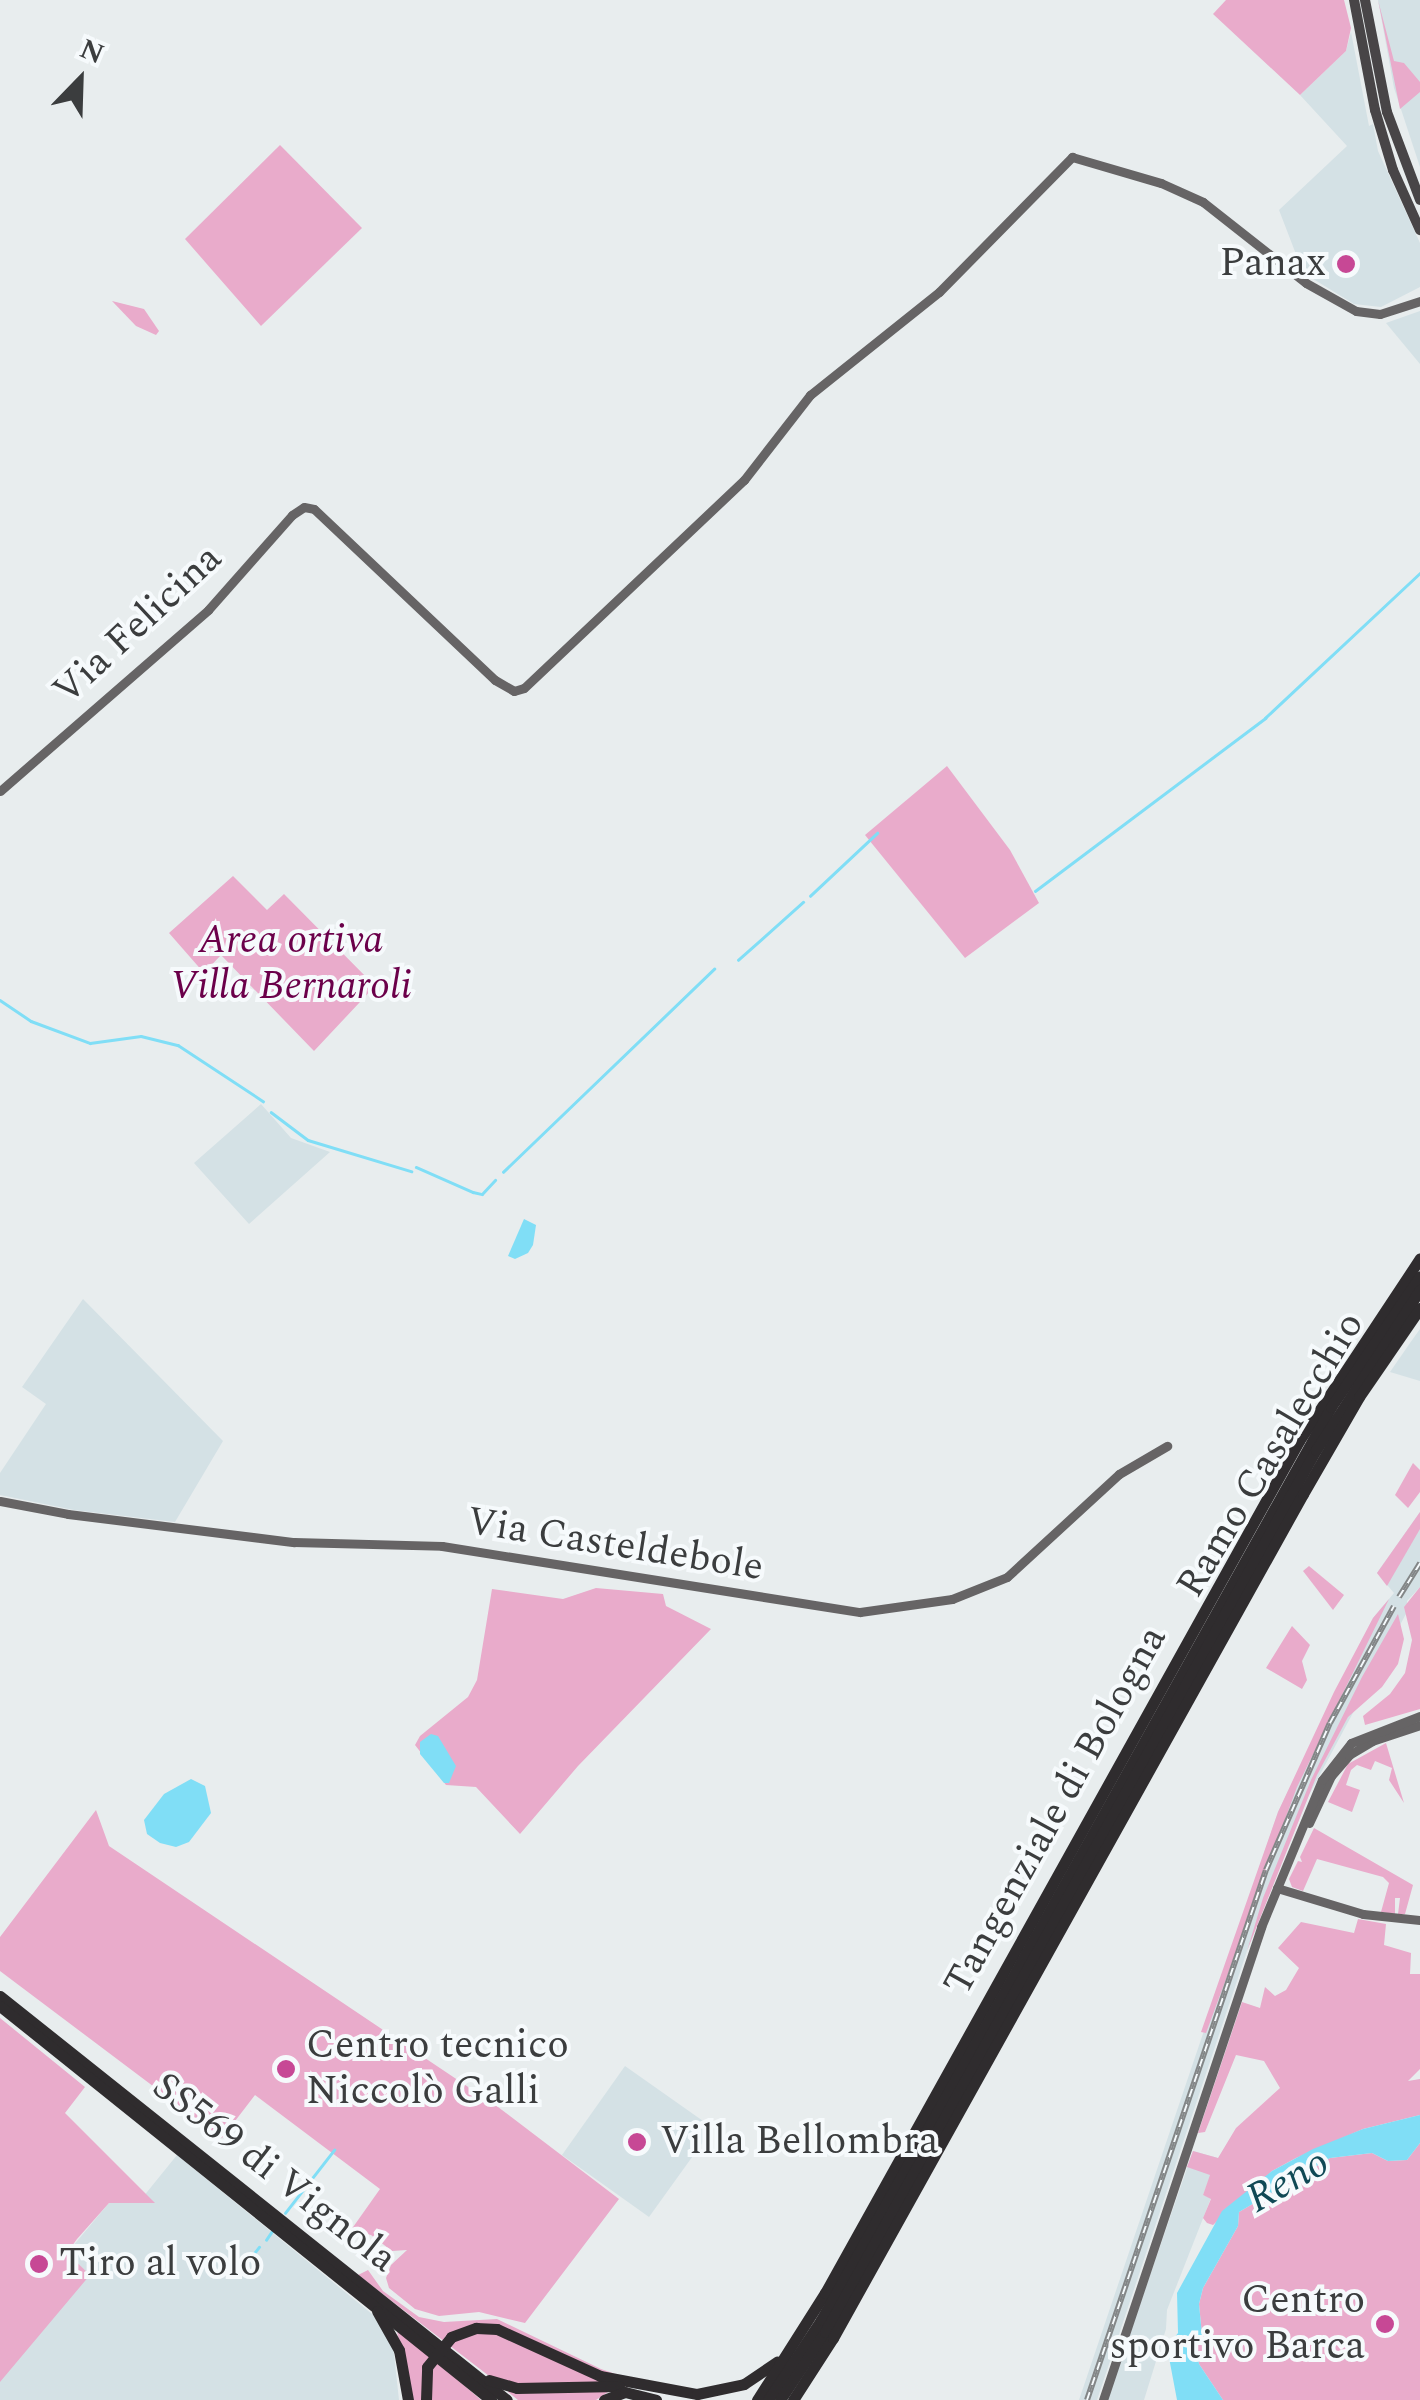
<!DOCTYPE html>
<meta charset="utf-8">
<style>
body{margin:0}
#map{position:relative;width:1420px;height:2400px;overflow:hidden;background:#e8edee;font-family:Spectral,serif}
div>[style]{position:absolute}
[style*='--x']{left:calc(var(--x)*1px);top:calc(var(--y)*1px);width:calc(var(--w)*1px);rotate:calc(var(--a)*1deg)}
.built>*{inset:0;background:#d4e1e5}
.green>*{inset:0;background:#e9abcb}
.water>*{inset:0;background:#80def6}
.stream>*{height:2.5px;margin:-1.25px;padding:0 1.25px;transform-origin:1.25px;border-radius:1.25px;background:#80def6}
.secondary>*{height:9px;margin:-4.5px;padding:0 4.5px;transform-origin:4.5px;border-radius:4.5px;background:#666465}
.primary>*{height:10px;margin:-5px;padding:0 5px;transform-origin:5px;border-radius:5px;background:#484547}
.highway>*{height:11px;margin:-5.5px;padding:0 5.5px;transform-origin:5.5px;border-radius:5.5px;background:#2f2c2e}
.rail>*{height:6px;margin-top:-3px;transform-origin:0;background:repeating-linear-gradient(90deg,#f6fafc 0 8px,#838687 0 16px);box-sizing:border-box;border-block:2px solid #838687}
.highway-bridge>*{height:11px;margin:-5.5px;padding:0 5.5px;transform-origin:5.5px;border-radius:5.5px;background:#2f2c2e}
.dots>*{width:28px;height:28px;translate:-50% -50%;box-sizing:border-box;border:5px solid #f6fafc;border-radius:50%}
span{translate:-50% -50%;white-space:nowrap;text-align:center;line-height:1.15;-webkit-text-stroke:8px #f6fafc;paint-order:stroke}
.poi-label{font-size:40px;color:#3b3d3e}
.right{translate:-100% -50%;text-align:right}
.left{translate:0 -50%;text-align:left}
.street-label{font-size:40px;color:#3b3d3e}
.park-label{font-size:40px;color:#6b004a;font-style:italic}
.water-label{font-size:42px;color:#104955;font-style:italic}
.north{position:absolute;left:30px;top:30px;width:100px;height:100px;-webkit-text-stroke:8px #f6fafc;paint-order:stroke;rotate:23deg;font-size:28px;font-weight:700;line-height:40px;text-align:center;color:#3b3d3e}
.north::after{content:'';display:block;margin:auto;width:35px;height:45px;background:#3b3d3e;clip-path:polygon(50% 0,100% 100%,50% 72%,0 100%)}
</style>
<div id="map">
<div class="built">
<div style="clip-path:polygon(1378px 0,1420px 0,1420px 167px,1394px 88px)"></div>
<div style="clip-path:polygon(1351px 32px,1369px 126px,1373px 124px,1378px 151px,1420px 243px,1420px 287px,1381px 307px,1354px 304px,1297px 269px,1299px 262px,1279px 210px,1347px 146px,1300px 95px,1346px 51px)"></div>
<div style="clip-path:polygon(1420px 311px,1420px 364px,1386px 323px)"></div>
<div style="clip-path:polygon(261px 1104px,291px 1138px,330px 1152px,249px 1224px,194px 1163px)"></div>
<div style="clip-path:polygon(83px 1299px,223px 1441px,175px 1522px,74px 1510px,0 1495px,0 1473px,46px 1404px,22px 1387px)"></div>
<div style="clip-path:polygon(1420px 1329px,1420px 1381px,1390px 1372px,1410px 1343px)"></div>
<div style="clip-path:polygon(1420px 1512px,1420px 1587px,1407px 1601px,1407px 1612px,1309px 1795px,1256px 1924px,1097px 2400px,1079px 2400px,1278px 1812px,1373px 1618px,1394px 1593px,1377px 1573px)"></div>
<div style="clip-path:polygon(625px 2066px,713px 2128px,649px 2217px,562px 2155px)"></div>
<div style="clip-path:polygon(1193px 2151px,1218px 2158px,1203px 2195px,1211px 2198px,1167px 2310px,1166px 2329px,1144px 2400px,1107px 2400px)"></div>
<div style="clip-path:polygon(177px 2155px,372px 2314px,393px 2345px,399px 2400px,0 2400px,0 2380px,89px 2275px,67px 2253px,109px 2203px,143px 2197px)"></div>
</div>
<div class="green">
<div style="clip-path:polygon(1226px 0,1344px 0,1351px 28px,1346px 51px,1300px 95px,1213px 14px)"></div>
<div style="clip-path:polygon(1378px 0,1394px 61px,1404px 63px,1420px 82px,1420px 92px,1400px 109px)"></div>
<div style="clip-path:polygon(280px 145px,362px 228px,261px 326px,185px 239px)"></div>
<div style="clip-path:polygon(112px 301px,144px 309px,159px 331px,156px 335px,136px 326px)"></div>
<div style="clip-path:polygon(947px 766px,1010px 850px,1039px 903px,965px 958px,865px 835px)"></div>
<div style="clip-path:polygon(233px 876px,267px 910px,284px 894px,375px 986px,314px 1051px,221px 955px,204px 973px,169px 933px)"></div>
<div style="clip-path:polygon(1413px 1463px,1420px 1470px,1420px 1492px,1408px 1508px,1395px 1495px)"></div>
<div style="clip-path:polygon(1420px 1512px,1420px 1529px,1387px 1586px,1377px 1573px)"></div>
<div style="clip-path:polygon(1309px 1566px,1344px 1595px,1333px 1610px,1303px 1571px)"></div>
<div style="clip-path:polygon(1420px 1587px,1420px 1709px,1365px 1725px,1363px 1716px,1390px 1694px,1405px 1673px,1412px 1640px,1404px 1607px)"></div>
<div style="clip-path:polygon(596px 1588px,663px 1594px,666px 1606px,711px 1629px,578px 1766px,520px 1834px,476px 1787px,446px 1785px,415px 1745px,420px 1736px,468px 1697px,477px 1680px,492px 1589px,563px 1599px)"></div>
<div style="clip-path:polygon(1389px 1599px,1297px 1787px,1206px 2033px,1201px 2032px,1278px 1812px,1334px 1692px,1373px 1618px)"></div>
<div style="clip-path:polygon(1398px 1614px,1404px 1639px,1398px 1664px,1382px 1687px,1348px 1717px,1317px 1775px,1247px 1951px,1263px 1898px,1311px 1780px,1362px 1677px)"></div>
<div style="clip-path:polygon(1292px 1626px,1310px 1645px,1302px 1661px,1307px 1680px,1302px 1689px,1266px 1668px)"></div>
<div style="clip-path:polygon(1386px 1743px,1404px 1803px,1389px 1780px,1392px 1768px,1375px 1761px,1371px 1770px,1357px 1765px,1351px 1770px,1346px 1785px,1360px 1790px,1352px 1812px,1328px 1802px,1348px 1764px)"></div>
<div style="clip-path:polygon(96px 1810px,109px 1846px,498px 2107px,619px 2199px,525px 2323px,479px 2312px,439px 2316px,415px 2309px,389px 2288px,386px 2278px,391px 2265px,407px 2250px,392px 2251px,371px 2235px,351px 2230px,380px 2189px,255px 2095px,222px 2138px,0 1971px,0 1937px)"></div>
<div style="clip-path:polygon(1314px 1828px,1413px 1885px,1405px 1914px,1398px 1914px,1400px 1898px,1395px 1898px,1395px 1914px,1381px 1912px,1389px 1883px,1383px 1877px,1317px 1859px,1303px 1891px,1292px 1887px,1289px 1879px,1298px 1861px,1302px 1862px,1300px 1857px)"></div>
<div style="clip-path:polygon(1358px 1919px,1386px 1924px,1384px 1945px,1411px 1953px,1410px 1974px,1420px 1974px,1420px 2069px,1408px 2081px,1420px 2079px,1420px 2115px,1363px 2129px,1296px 2158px,1272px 2171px,1213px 2225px,1207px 2223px,1203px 2218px,1211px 2199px,1203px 2195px,1210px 2175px,1187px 2167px,1193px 2151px,1218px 2158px,1236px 2128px,1280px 2088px,1264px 2061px,1236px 2055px,1205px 2132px,1198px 2133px,1242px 2002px,1260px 2008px,1265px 1987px,1275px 1996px,1286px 1990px,1299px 1968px,1278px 1948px,1301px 1922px,1354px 1933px)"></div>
<div style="clip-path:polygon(0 2018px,85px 2087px,65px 2113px,155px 2203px,109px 2203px,77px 2239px,67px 2253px,90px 2275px,0 2382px)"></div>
<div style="clip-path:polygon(1420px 2143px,1420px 2400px,1223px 2400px,1199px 2364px,1195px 2343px,1202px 2335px,1199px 2304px,1203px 2288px,1238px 2226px,1239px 2212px,1330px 2158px,1372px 2153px,1388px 2161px,1407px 2160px)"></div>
<div style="clip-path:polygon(368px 2270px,383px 2291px,419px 2317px,444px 2322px,497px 2319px,601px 2369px,642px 2383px,604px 2374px,513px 2332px,477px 2331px,499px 2333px,605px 2382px,517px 2385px,493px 2379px,358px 2275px)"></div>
<div style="clip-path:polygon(397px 2331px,436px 2361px,481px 2400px,429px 2400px,422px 2371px,423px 2400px,410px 2400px)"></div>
<div style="clip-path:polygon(508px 2392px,508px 2391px,608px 2392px,596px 2400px,518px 2400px)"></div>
</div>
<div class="water">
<div style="clip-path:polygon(524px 1219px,536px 1225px,533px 1245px,528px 1253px,515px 1259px,508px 1256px)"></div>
<div style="clip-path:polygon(431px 1734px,438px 1736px,456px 1766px,449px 1783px,444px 1783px,420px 1754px,420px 1742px)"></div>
<div style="clip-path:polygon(191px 1779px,205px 1786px,211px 1813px,189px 1842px,176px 1847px,160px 1843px,147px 1834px,144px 1820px,164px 1794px)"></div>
<div style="clip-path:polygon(1420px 2115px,1420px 2143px,1407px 2160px,1388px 2161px,1372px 2153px,1330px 2158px,1239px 2212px,1238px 2226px,1203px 2288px,1199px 2304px,1202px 2335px,1195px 2343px,1199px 2364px,1223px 2400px,1177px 2400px,1167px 2347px,1178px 2333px,1177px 2293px,1222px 2211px,1272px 2171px,1313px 2149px,1363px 2129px)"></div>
</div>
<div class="stream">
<div style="--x:1035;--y:891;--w:288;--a:-36.9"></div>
<div style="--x:1265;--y:718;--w:212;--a:-43.1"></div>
<div style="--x:810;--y:896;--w:92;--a:-43.2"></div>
<div style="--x:738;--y:960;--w:87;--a:-41.7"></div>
<div style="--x:0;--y:1000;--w:37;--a:34"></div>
<div style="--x:31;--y:1021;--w:63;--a:20.4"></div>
<div style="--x:90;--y:1043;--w:51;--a:-7.8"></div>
<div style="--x:141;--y:1036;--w:38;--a:14"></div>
<div style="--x:178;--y:1045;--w:102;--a:33.4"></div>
<div style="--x:271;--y:1112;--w:46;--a:37.1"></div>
<div style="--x:308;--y:1140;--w:108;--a:16.8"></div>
<div style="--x:416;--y:1167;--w:62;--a:23.7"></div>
<div style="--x:473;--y:1192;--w:9;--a:13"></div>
<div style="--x:482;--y:1194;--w:19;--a:-47"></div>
<div style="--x:503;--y:1172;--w:293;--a:-43.9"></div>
<div style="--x:285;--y:2213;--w:80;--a:-52.1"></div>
<div style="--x:266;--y:2240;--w:11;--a:-56"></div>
<div style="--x:225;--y:2268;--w:14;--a:34"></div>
<div style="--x:241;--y:2270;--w:29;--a:-52"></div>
</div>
<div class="secondary">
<div style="--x:0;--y:791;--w:276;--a:-41"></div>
<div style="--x:208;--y:610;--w:127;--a:-48.5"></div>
<div style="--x:292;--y:515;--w:14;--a:-34"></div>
<div style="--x:304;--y:507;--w:10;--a:11"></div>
<div style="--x:314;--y:509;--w:249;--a:43.4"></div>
<div style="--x:495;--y:680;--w:22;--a:30"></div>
<div style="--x:514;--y:691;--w:10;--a:-17"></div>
<div style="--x:524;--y:688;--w:303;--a:-43.4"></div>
<div style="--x:744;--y:480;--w:108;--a:-52.2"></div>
<div style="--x:810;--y:395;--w:165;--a:-38.6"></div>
<div style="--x:939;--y:292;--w:190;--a:-45.4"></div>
<div style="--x:1072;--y:157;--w:93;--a:16.3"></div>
<div style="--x:1161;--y:183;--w:46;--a:24.3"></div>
<div style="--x:1203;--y:202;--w:131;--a:38.2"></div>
<div style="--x:1306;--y:283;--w:57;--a:29.2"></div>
<div style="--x:1356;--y:311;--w:24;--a:7"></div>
<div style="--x:1380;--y:314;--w:42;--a:-18"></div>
<div style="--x:0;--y:1501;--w:69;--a:10.8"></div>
<div style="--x:68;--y:1514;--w:228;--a:7.1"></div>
<div style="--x:294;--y:1542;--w:148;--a:1.5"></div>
<div style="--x:442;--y:1546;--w:423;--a:9"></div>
<div style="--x:860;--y:1612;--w:93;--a:-8"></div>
<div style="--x:952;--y:1599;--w:59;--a:-21.8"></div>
<div style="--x:1007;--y:1577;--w:152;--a:-42.6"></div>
<div style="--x:1119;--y:1474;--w:56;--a:-30.3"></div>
<div style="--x:1309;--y:1823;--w:52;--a:-64.9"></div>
<div style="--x:1331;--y:1776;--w:28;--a:-49"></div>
<div style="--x:1349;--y:1755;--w:27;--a:-31"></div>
<div style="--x:1372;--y:1741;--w:51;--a:-18.4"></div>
<div style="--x:1277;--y:1888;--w:90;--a:16.8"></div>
<div style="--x:1363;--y:1914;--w:57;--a:6"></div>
<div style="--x:1103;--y:2400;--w:499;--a:-71.5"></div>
<div style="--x:1261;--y:1927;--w:159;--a:-67.5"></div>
<div style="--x:1322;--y:1780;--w:47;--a:-51.9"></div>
<div style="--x:1351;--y:1743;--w:74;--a:-21.4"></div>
</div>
<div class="primary">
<div style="--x:1354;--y:0;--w:112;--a:79.2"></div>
<div style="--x:1375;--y:110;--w:63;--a:73.3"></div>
<div style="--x:1393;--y:170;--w:66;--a:65.8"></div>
<div style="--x:1365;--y:0;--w:114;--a:78.9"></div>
<div style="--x:1387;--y:112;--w:94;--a:69.4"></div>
</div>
<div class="highway">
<div style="--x:0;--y:1996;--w:648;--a:38.55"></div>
<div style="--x:0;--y:2006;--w:630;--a:38.75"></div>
<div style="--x:377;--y:2311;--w:45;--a:60.6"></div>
<div style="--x:399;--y:2350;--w:51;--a:79.8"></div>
<div style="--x:451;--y:2337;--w:27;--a:-20"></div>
<div style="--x:476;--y:2328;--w:21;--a:3"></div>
<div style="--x:497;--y:2329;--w:113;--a:24.5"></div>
<div style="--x:600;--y:2376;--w:99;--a:10.5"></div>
<div style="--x:697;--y:2394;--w:48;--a:-12"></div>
<div style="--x:744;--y:2384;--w:40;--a:-34"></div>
<div style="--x:489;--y:2380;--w:29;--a:16"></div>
<div style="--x:517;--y:2388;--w:102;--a:-1.1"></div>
<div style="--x:426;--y:2400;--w:33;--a:-88"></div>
<div style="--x:604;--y:2400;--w:22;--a:-21"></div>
<div style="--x:625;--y:2392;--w:32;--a:14"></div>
<div style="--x:757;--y:2400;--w:127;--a:-57.6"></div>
<div style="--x:825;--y:2293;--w:975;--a:-60.91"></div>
<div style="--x:1299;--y:1441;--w:219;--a:-56.5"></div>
<div style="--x:768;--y:2400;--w:96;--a:-56.5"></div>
<div style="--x:821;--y:2320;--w:1046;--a:-60.81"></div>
<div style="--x:1331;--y:1407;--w:158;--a:-55.8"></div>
<div style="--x:780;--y:2400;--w:82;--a:-56.5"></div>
<div style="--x:825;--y:2332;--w:1009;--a:-60.9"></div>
<div style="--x:1316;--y:1450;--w:191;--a:-57"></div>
<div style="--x:793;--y:2400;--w:74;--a:-57.2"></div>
<div style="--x:833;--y:2338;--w:966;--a:-60.89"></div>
<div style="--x:1303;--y:1494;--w:112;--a:-60"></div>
<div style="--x:1359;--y:1397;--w:108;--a:-55.6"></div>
</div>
<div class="rail">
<div style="--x:1399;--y:1597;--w:40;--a:-58"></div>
<div style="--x:1087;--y:2400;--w:559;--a:-71.34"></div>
<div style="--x:1266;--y:1870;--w:160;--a:-66.5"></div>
<div style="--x:1330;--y:1723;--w:133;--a:-61.3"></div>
</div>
<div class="highway-bridge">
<div style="--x:427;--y:2367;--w:38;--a:-51"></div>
</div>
<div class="dots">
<div style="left:1346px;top:264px;background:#c74895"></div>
<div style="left:286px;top:2069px;background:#c74895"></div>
<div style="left:637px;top:2142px;background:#c74895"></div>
<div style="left:39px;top:2264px;background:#c74895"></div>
<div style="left:1385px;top:2324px;background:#c74895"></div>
</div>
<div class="poi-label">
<span class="right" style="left:1326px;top:264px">Panax</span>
<span class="left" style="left:306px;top:2069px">Centro tecnico<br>Niccolò Galli</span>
<span class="left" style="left:660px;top:2142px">Villa Bellombra</span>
<span class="left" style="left:59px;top:2264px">Tiro al volo</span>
<span class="right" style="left:1365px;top:2324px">Centro<br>sportivo Barca</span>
</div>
<div class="street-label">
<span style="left:138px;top:625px;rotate:-43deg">Via Felicina</span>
<span style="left:1271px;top:1455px;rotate:-59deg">Ramo Casalecchio</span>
<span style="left:615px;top:1545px;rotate:9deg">Via Casteldebole</span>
<span style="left:1056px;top:1811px;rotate:-61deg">Tangenziale di Bologna</span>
<span style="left:274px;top:2173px;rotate:38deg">SS569 di Vignola</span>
</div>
<div class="park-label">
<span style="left:291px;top:964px">Area ortiva<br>Villa Bernaroli</span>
</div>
<div class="water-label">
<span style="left:1288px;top:2181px;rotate:-30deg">Reno</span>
</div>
<div class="north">N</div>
</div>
